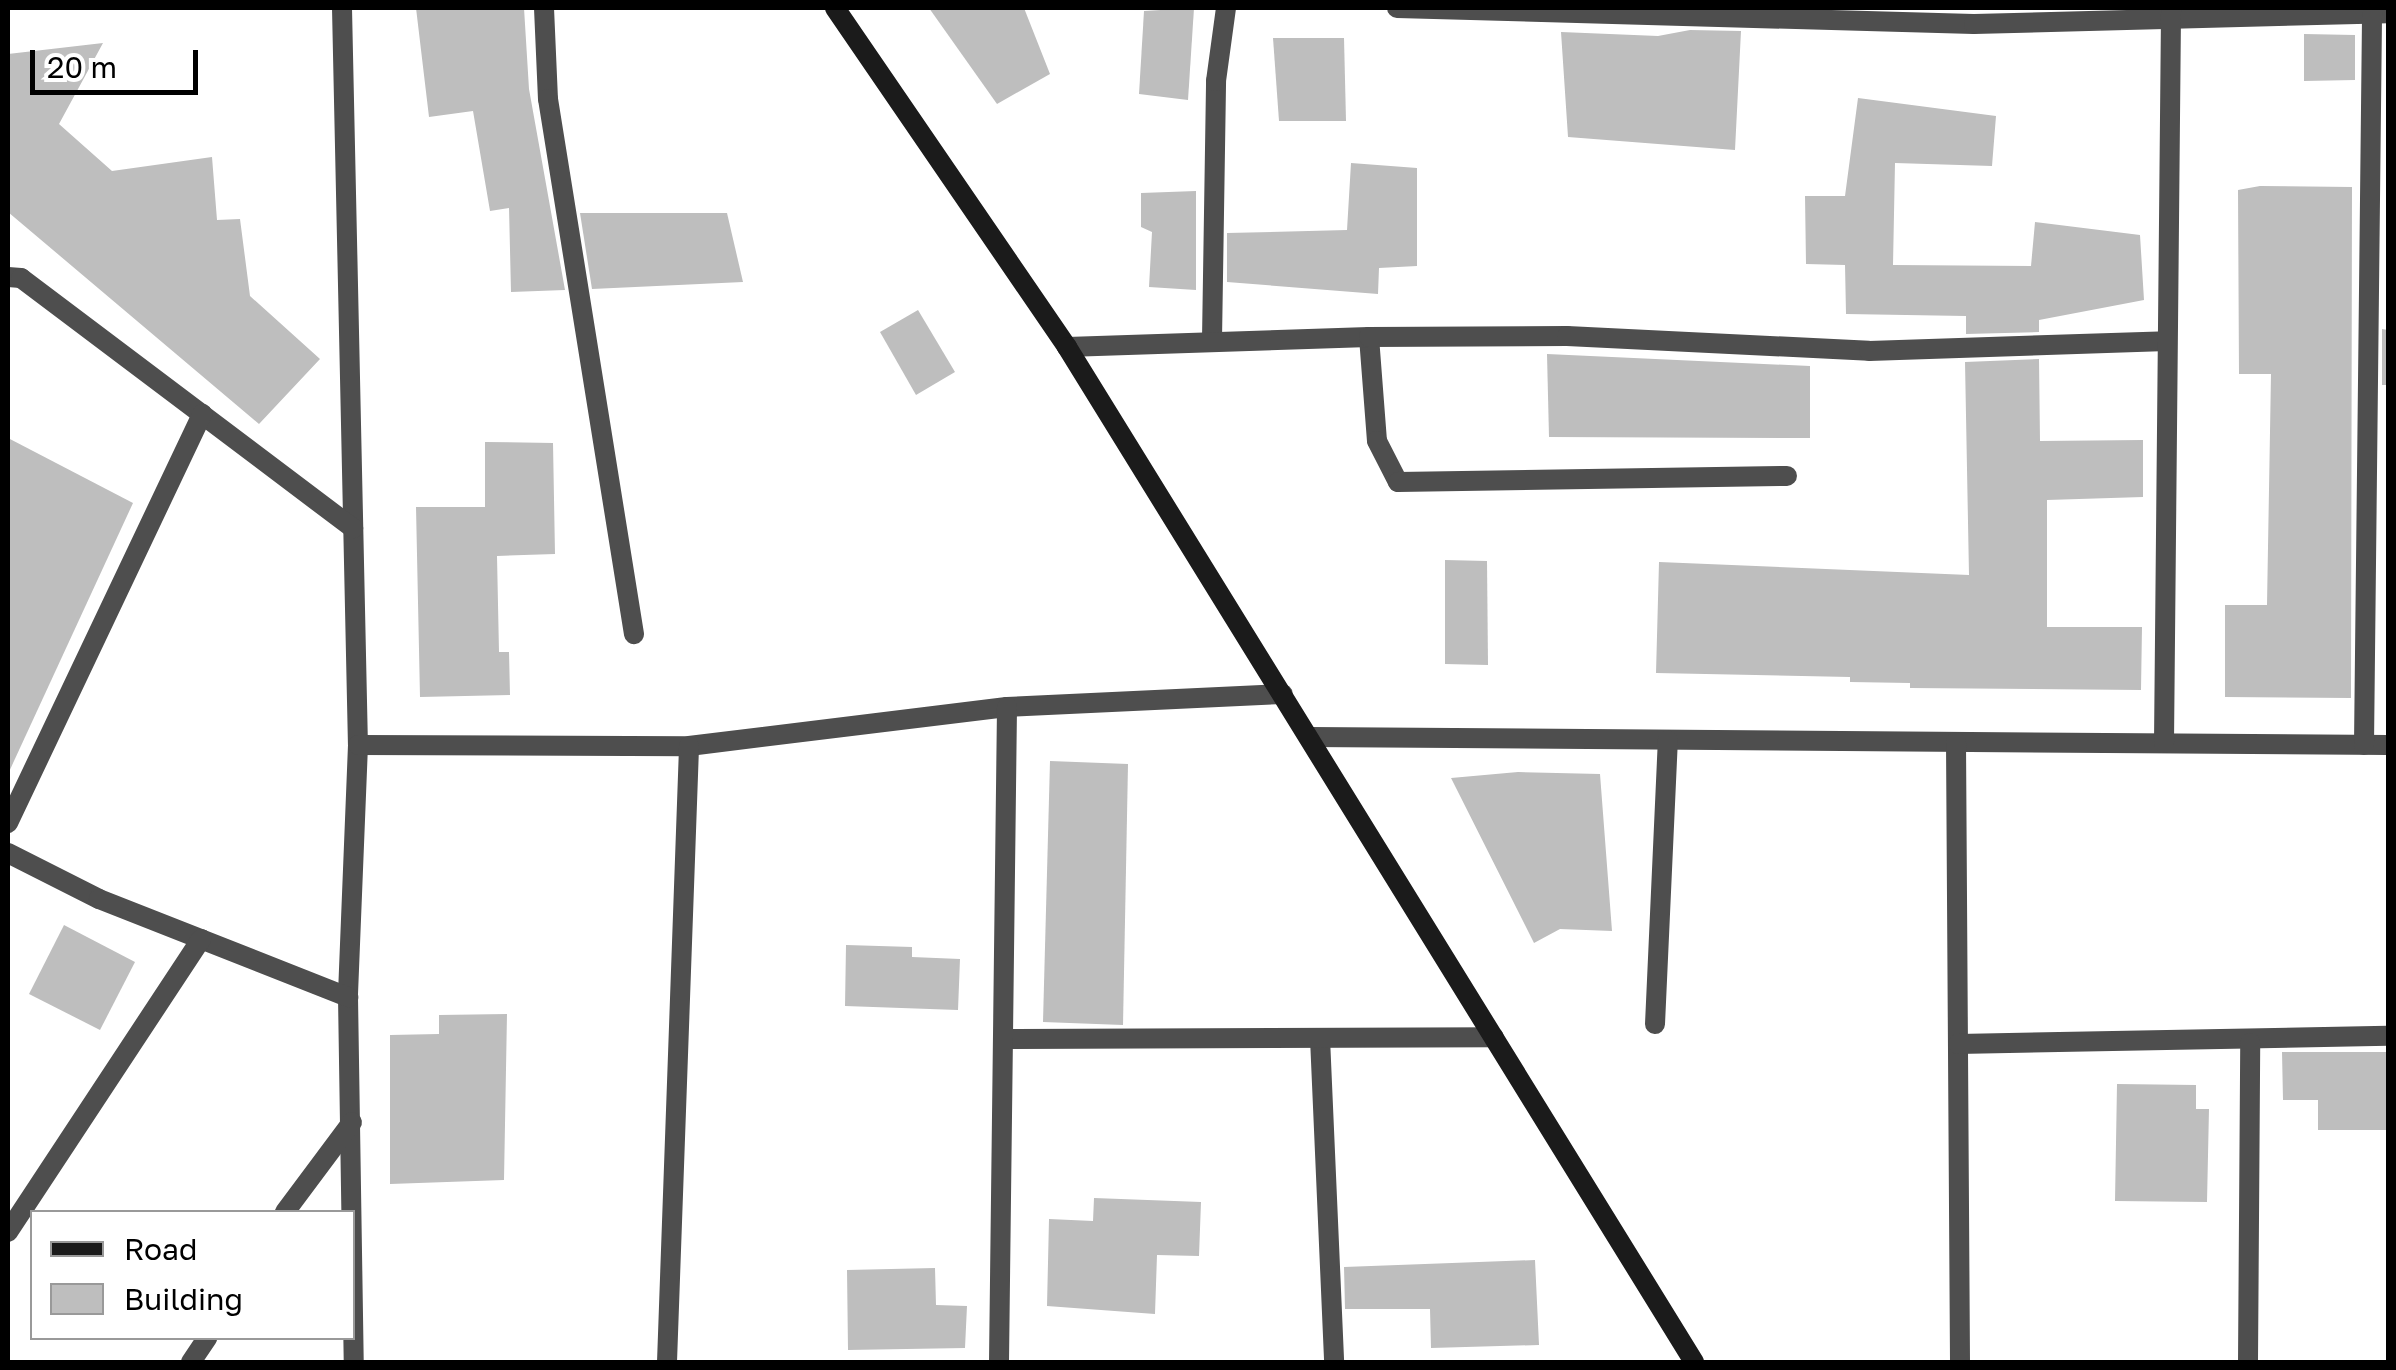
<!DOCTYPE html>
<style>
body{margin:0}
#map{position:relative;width:2396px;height:1370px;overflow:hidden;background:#fff;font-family:"Golos Text",sans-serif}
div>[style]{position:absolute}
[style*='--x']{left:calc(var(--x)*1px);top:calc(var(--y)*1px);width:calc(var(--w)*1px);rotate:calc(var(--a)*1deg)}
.building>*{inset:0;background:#bebebe}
.street>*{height:20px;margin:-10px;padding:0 10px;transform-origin:10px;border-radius:10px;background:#4e4e4e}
.secondary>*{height:20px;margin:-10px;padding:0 10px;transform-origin:10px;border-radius:10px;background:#1b1b1b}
span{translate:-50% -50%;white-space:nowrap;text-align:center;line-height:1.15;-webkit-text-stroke:8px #fff;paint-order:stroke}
.frame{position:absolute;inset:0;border:10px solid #000;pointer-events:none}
.legend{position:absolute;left:30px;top:1210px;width:325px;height:130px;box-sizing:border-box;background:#fff;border:2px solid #999;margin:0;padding:12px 18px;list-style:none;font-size:30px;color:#000}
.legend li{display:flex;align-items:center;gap:20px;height:50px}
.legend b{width:50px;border:2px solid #999}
.scale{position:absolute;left:30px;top:50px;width:168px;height:45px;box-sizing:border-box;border:5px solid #000;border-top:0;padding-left:12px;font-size:30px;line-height:35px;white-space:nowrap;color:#000;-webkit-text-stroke:8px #fff;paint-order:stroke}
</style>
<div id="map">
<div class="building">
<div style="clip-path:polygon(416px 8px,524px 8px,529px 89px,565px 290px,511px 292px,509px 208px,490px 211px,473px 111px,429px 117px)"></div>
<div style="clip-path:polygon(929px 8px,1024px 8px,1050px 74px,997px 104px)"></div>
<div style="clip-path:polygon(1194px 8px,1188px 100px,1139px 94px,1144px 11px)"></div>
<div style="clip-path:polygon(1690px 30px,1741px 31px,1735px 150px,1568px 137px,1561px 32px,1658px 36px)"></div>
<div style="clip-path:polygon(2304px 34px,2355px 35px,2355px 80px,2304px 81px)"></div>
<div style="clip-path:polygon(1273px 38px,1344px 38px,1346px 121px,1279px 121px)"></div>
<div style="clip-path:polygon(103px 43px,59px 124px,112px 171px,212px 157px,217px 220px,240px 219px,250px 296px,320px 359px,259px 424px,8px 212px,8px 54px)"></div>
<div style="clip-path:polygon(1858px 98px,1996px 116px,1992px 166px,1895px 163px,1893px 265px,2031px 266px,2035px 222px,2140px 235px,2144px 300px,2039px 320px,2039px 332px,1966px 334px,1966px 316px,1846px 314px,1845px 265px,1806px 264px,1805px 196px,1845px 196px)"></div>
<div style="clip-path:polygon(1351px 163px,1417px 168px,1417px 266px,1379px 268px,1378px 294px,1227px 282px,1227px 233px,1347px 230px)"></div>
<div style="clip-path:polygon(2260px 186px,2352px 187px,2351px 698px,2225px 697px,2225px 605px,2267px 605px,2271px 374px,2239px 374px,2238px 190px)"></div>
<div style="clip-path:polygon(1196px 191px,1196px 290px,1149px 287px,1152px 232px,1141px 227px,1141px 193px)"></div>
<div style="clip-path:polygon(580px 213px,727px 213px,743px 282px,592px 289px)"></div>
<div style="clip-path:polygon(918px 310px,955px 372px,916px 395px,880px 332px)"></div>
<div style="clip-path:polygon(2382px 329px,2388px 330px,2388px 385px,2382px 385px)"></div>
<div style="clip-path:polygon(1547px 354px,1810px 366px,1810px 438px,1549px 437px)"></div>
<div style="clip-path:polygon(2039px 359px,2040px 441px,2143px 440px,2143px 497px,2047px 500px,2047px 627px,2142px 627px,2141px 690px,1910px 688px,1910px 683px,1850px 682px,1850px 677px,1656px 673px,1659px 562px,1969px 575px,1965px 362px)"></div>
<div style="clip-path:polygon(8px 438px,133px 503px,8px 774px)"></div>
<div style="clip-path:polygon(485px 442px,553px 443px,555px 554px,497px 556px,499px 652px,509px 652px,510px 695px,420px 697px,416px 507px,485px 507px)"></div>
<div style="clip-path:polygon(1445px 560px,1487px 561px,1488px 665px,1445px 664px)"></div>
<div style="clip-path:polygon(1050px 761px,1128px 764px,1123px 1025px,1043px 1022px)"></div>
<div style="clip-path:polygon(1518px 772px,1600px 774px,1612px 931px,1560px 929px,1534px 943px,1451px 778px)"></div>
<div style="clip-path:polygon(64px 925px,135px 962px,100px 1030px,29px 994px)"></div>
<div style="clip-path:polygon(846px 945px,912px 947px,912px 957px,960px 959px,958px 1010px,845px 1006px)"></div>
<div style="clip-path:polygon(507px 1014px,504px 1180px,390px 1184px,390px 1035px,439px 1034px,439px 1015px)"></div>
<div style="clip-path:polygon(2282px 1052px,2388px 1052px,2388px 1130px,2318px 1130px,2318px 1100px,2283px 1100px)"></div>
<div style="clip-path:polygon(2117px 1084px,2196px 1085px,2196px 1109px,2209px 1109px,2207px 1202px,2115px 1201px)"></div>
<div style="clip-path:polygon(1094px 1198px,1201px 1202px,1199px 1256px,1157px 1255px,1155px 1314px,1047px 1306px,1049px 1219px,1093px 1221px)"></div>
<div style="clip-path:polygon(1535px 1260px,1539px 1345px,1431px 1348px,1430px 1309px,1345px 1309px,1344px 1267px)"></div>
<div style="clip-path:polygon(935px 1268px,936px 1305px,967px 1306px,965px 1348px,848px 1350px,847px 1270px)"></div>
</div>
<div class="street">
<div style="--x:342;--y:8;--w:737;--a:88.76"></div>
<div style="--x:358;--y:745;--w:252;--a:92.3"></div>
<div style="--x:348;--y:997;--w:365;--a:89.1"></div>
<div style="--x:544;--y:8;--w:91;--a:87.5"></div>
<div style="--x:548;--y:99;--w:542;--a:80.87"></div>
<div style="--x:1397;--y:8;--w:577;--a:1.59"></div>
<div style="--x:1974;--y:24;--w:414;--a:-1.5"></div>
<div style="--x:8;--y:277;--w:13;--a:4"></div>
<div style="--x:21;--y:278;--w:416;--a:37"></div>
<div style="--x:1369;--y:337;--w:104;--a:85.6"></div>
<div style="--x:1377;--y:441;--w:46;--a:62.9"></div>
<div style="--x:1398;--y:482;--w:389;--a:-0.9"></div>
<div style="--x:1212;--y:340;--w:259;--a:-89.1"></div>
<div style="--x:1216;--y:81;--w:74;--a:-82.2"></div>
<div style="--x:1067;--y:347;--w:302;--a:-1.9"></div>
<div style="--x:1369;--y:337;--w:198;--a:-0.3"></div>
<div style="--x:1567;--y:336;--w:302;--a:2.8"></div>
<div style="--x:1869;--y:351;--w:298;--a:-1.9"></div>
<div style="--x:1310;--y:737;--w:1078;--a:0.43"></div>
<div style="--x:1956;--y:742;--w:620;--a:89.63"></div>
<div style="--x:2164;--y:743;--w:734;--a:-89.45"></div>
<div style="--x:358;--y:745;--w:331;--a:0.2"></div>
<div style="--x:689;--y:746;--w:320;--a:-7"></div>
<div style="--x:1007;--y:707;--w:276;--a:-2.7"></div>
<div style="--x:2364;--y:745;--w:733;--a:-89.37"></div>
<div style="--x:8;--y:823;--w:453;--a:-64.6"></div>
<div style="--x:8;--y:853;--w:102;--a:26.8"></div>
<div style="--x:99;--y:899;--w:268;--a:21.5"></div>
<div style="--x:1655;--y:1024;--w:284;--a:-87.4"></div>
<div style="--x:1320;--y:1038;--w:324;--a:87.5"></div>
<div style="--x:1003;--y:1039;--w:491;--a:-0.2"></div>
<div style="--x:1958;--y:1044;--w:430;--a:-1.1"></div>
<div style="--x:285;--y:1212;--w:112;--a:-53.3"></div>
<div style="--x:8;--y:1232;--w:351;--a:-56.6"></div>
<div style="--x:191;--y:1362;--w:29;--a:-56"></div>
<div style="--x:667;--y:1362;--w:616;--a:-87.95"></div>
<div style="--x:999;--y:1362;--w:655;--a:-89.3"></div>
<div style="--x:2248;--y:1362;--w:319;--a:-89.6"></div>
</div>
<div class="secondary">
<div style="--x:835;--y:8;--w:411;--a:55.6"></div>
<div style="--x:1067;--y:347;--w:1193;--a:58.29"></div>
</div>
<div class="frame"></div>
<ul class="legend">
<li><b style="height:12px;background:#1b1b1b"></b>Road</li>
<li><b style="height:28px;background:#bebebe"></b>Building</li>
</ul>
<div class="scale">20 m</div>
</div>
